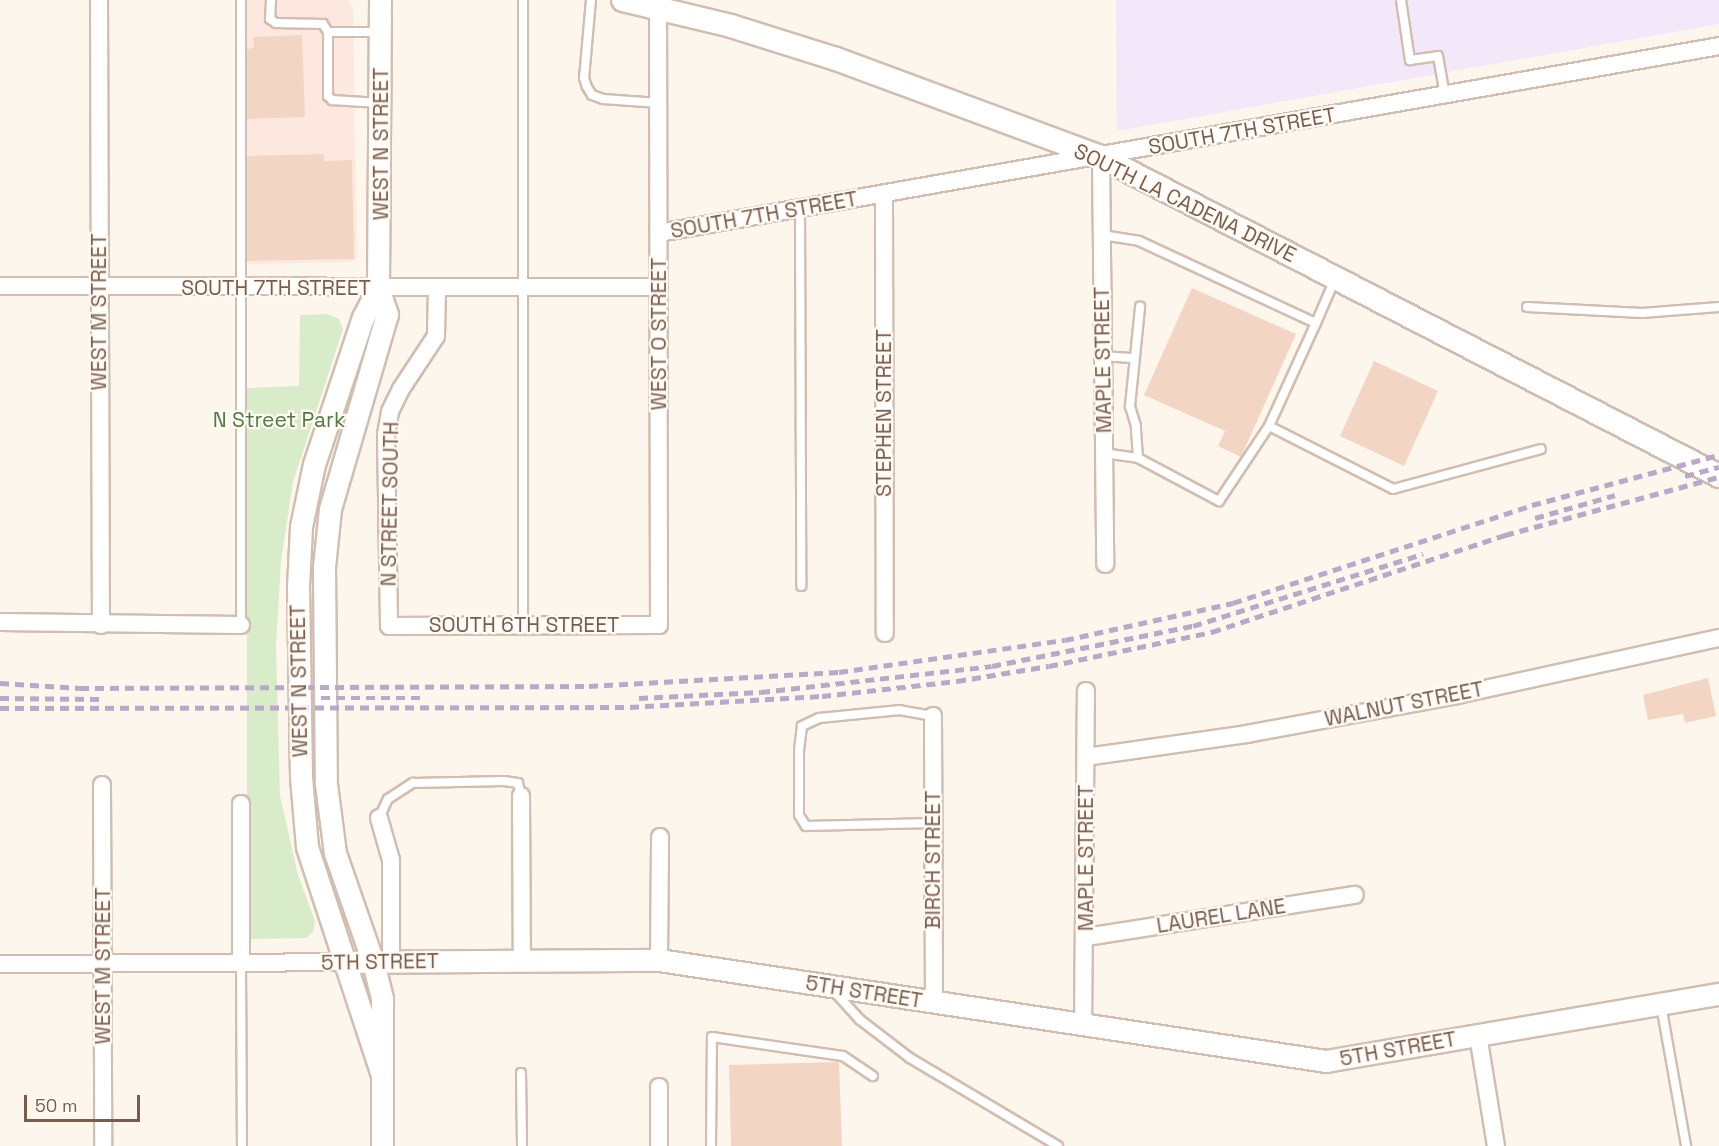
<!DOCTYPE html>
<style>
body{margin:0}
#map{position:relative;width:1719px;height:1146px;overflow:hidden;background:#fdf6ec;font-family:"Space Grotesk",sans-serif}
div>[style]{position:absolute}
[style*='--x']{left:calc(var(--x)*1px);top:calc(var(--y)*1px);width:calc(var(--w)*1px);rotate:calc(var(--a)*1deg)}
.commercial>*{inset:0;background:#fde8e0}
.education>*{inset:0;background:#f3e8fa}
.green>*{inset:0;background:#d8ecc9}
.building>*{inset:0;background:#f3d5c3}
.roads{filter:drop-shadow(2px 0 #d1beb0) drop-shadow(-2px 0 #d1beb0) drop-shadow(0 2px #d1beb0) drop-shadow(0 -2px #d1beb0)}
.service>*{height:8px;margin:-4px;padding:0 4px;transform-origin:4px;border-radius:4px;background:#fff}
.minor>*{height:16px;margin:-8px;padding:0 8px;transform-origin:8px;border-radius:8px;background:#fff}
.tertiary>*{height:21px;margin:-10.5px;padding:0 10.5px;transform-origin:10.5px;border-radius:10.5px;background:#fff}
.secondary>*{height:22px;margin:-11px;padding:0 11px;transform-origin:11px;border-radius:11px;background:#fff}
.rail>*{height:4.5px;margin-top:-2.25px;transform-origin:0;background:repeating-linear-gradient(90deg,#b9a8c9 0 9px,transparent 0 15px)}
span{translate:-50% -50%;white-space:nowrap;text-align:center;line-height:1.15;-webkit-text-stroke:4.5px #fffaf3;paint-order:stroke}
.street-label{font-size:21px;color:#7a5c4d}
.park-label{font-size:21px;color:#537a41}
.scale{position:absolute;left:24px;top:1095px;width:116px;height:27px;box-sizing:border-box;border:3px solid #7a5c4d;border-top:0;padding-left:8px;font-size:18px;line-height:21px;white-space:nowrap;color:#7a5c4d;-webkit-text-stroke:4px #fffaf3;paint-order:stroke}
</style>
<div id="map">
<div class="commercial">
<div style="clip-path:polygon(244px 0,348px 0,353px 9px,357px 258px,351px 262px,249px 264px,243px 259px)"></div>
</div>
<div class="education">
<div style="clip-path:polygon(1116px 0,1719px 0,1719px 24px,1117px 131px)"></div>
</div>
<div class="green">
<div style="clip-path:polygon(328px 314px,339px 319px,343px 329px,293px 482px,281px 561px,276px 645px,280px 796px,298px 875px,315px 921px,313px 932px,306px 938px,247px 939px,247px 388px,299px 386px,300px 315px)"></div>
</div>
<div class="building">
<div style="clip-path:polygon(302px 35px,305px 117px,247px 119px,247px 49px,254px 48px,253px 37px)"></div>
<div style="clip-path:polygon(324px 154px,324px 161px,352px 160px,354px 259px,247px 261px,247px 156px)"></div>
<div style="clip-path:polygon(1192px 288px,1296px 334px,1241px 457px,1218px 446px,1225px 431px,1144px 395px)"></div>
<div style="clip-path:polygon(1374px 361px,1438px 391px,1404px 466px,1340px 436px)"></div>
<div style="clip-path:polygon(1708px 678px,1716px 716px,1685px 723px,1683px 714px,1648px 720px,1643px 695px)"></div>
<div style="clip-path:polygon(839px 1062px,842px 1146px,731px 1146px,729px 1065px)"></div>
</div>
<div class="roads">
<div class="service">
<div style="--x:271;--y:0;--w:19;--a:93"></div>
<div style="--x:270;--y:19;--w:7;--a:34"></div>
<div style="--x:276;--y:23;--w:47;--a:1.2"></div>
<div style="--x:323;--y:24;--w:9;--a:58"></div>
<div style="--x:328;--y:32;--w:64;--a:90"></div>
<div style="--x:328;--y:96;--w:6;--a:45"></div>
<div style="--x:332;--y:100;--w:48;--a:3.6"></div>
<div style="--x:523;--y:0;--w:625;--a:90"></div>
<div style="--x:591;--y:0;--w:78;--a:95.1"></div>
<div style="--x:584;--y:78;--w:9;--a:72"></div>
<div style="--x:587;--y:87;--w:9;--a:58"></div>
<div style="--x:592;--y:95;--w:12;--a:20"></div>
<div style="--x:603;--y:99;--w:56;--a:4.1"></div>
<div style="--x:1401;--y:0;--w:61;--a:81.5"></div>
<div style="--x:1410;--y:60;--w:28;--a:-8"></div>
<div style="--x:1438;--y:56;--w:40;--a:80"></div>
<div style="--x:328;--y:32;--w:51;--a:0"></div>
<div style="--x:800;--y:209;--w:377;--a:89.8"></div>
<div style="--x:1102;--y:235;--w:37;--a:9"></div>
<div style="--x:1139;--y:241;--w:195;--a:24.9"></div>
<div style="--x:1316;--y:323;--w:48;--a:-66.6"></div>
<div style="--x:1527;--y:307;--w:115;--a:3"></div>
<div style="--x:1642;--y:313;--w:77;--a:-4.5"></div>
<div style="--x:1103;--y:356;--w:31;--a:4"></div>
<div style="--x:1269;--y:426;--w:113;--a:-65.5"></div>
<div style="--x:1103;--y:453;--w:35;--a:8"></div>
<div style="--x:1138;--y:458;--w:92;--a:28"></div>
<div style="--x:1219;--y:501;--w:90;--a:-56.3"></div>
<div style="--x:1269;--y:426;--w:139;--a:26.9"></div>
<div style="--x:1393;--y:489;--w:153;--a:-15.1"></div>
<div style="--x:1138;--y:458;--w:32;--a:-94"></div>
<div style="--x:1136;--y:426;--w:21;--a:-107"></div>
<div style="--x:1130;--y:406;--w:100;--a:-84.2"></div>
<div style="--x:241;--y:625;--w:625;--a:-90"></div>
<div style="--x:933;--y:716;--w:34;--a:-170"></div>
<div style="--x:900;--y:710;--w:81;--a:174.4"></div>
<div style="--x:819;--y:718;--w:19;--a:155"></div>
<div style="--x:802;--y:726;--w:25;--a:97"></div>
<div style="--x:799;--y:751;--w:64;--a:90"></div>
<div style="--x:799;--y:815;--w:13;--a:58"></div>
<div style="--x:806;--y:826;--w:127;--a:-1.4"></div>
<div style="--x:379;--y:818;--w:21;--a:-65"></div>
<div style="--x:388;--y:799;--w:30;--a:-33"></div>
<div style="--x:413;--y:783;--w:91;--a:-1.3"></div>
<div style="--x:504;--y:781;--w:14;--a:8"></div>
<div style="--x:518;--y:783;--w:13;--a:77"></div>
<div style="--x:241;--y:963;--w:183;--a:89.7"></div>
<div style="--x:834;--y:991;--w:38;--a:48"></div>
<div style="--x:859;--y:1019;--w:64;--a:37.4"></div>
<div style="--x:910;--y:1058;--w:172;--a:30.7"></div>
<div style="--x:1661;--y:1005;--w:143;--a:79.9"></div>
<div style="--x:521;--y:1073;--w:73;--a:89.2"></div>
<div style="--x:711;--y:1146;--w:109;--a:-89.5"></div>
<div style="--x:712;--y:1037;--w:132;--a:8.3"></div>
<div style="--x:843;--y:1056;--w:36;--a:34"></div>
</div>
<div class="minor">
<div style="--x:99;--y:0;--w:625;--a:89.82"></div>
<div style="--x:1101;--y:157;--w:407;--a:89.4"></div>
<div style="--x:884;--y:194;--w:439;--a:89.9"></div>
<div style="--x:659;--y:233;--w:1076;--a:-10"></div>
<div style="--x:0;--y:286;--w:659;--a:0.09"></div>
<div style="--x:437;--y:288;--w:48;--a:91.2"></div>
<div style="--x:436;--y:336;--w:64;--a:123.4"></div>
<div style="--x:401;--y:389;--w:25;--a:116"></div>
<div style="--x:390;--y:412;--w:22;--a:100"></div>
<div style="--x:386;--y:434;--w:192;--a:89.1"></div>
<div style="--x:389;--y:626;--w:270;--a:-0.2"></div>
<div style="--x:659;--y:625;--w:625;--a:-90.09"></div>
<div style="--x:0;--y:622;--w:241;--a:0.7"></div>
<div style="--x:933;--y:716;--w:287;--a:89.8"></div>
<div style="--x:1086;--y:757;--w:163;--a:-8.1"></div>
<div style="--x:1247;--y:734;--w:214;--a:-10.5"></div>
<div style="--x:1457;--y:695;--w:268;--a:-12.3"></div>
<div style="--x:102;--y:785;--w:361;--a:89.8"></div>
<div style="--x:521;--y:796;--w:164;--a:89.7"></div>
<div style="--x:241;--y:804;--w:159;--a:90"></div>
<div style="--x:379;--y:818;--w:44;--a:74.1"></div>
<div style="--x:391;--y:860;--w:102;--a:90"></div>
<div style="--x:1086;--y:937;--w:272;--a:-8.9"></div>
<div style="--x:659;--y:960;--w:123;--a:-89.5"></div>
<div style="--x:0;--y:964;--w:346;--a:-0.3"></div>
<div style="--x:1083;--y:1026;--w:335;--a:-89.5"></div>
<div style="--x:1478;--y:1035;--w:112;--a:80.8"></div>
<div style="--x:659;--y:1146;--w:59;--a:-90"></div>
</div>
<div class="tertiary">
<div style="--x:380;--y:0;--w:288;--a:90.4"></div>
<div style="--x:378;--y:288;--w:33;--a:117"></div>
<div style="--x:363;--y:317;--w:155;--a:108.4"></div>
<div style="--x:314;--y:464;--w:64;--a:101.7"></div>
<div style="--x:301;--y:527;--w:59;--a:92.9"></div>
<div style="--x:298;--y:586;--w:191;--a:89.1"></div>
<div style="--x:301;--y:777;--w:70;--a:85.1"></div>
<div style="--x:307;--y:847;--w:240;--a:71.8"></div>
<div style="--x:378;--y:288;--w:28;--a:71"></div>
<div style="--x:387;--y:314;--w:203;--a:106.3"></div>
<div style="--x:330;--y:509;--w:58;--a:95.9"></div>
<div style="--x:324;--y:567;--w:217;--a:89.5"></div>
<div style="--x:326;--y:784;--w:70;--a:82.6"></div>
<div style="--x:335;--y:853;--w:115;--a:70.8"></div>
<div style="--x:373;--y:962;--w:38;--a:76"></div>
<div style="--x:382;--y:999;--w:147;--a:90"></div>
<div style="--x:346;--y:962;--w:313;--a:-0.4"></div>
<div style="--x:659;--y:960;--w:675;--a:8.61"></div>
<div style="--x:1326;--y:1061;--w:399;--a:-9.7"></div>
</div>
<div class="secondary">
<div style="--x:623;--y:0;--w:111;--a:13.5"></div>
<div style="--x:731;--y:26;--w:110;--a:17.4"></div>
<div style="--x:836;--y:59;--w:283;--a:20.3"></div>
<div style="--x:1101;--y:157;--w:695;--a:27.3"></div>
</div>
</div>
<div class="rail">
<div style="--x:1685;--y:476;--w:35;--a:-15"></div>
<div style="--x:1535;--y:518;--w:83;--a:-16"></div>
<div style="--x:0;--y:683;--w:80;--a:3.6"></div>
<div style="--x:80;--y:688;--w:509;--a:-0.23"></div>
<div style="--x:589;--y:686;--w:250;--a:-3.2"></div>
<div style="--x:839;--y:672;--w:228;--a:-8.1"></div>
<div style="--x:1065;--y:640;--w:172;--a:-12.4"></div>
<div style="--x:1233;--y:603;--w:315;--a:-18.1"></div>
<div style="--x:1532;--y:505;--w:194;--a:-15"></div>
<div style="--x:0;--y:698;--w:99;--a:0.6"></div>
<div style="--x:321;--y:698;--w:102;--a:0"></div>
<div style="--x:639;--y:698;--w:122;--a:-2.8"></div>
<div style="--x:761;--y:692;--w:232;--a:-6.4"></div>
<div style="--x:992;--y:666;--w:205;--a:-11.3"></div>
<div style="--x:1193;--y:626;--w:241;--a:-17.4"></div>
<div style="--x:0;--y:708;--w:630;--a:-0.09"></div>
<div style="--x:630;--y:707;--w:192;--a:-3.3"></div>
<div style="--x:822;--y:696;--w:136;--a:-6.3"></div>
<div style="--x:957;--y:681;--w:93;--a:-9.3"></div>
<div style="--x:1049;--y:666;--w:167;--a:-11.8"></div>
<div style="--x:1212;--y:632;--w:309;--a:-18.3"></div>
<div style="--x:1505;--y:535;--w:222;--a:-15.2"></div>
</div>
<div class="street-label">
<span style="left:1242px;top:131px;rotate:-10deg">SOUTH 7TH STREET</span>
<span style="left:381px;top:144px;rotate:-90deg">WEST N STREET</span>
<span style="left:1185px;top:203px;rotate:26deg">SOUTH LA CADENA DRIVE</span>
<span style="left:764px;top:215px;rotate:-10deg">SOUTH 7TH STREET</span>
<span style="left:276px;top:288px">SOUTH 7TH STREET</span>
<span style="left:99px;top:312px;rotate:-90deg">WEST M STREET</span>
<span style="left:659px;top:334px;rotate:-90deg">WEST O STREET</span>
<span style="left:1103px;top:360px;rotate:-91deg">MAPLE STREET</span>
<span style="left:884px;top:413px;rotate:-90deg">STEPHEN STREET</span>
<span style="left:390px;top:504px;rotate:-89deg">N STREET SOUTH</span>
<span style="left:524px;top:625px">SOUTH 6TH STREET</span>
<span style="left:299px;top:681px;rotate:-91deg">WEST N STREET</span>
<span style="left:1404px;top:704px;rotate:-11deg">WALNUT STREET</span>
<span style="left:1086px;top:858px;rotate:-90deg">MAPLE STREET</span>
<span style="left:933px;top:860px;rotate:-90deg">BIRCH STREET</span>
<span style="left:1221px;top:916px;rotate:-9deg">LAUREL LANE</span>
<span style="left:380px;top:962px;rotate:-1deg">5TH STREET</span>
<span style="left:103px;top:966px;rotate:-90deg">WEST M STREET</span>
<span style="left:864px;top:992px;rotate:9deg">5TH STREET</span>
<span style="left:1398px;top:1049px;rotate:-10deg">5TH STREET</span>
</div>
<div class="park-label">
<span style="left:279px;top:420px">N Street Park</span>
</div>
<div class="scale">50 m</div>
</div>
